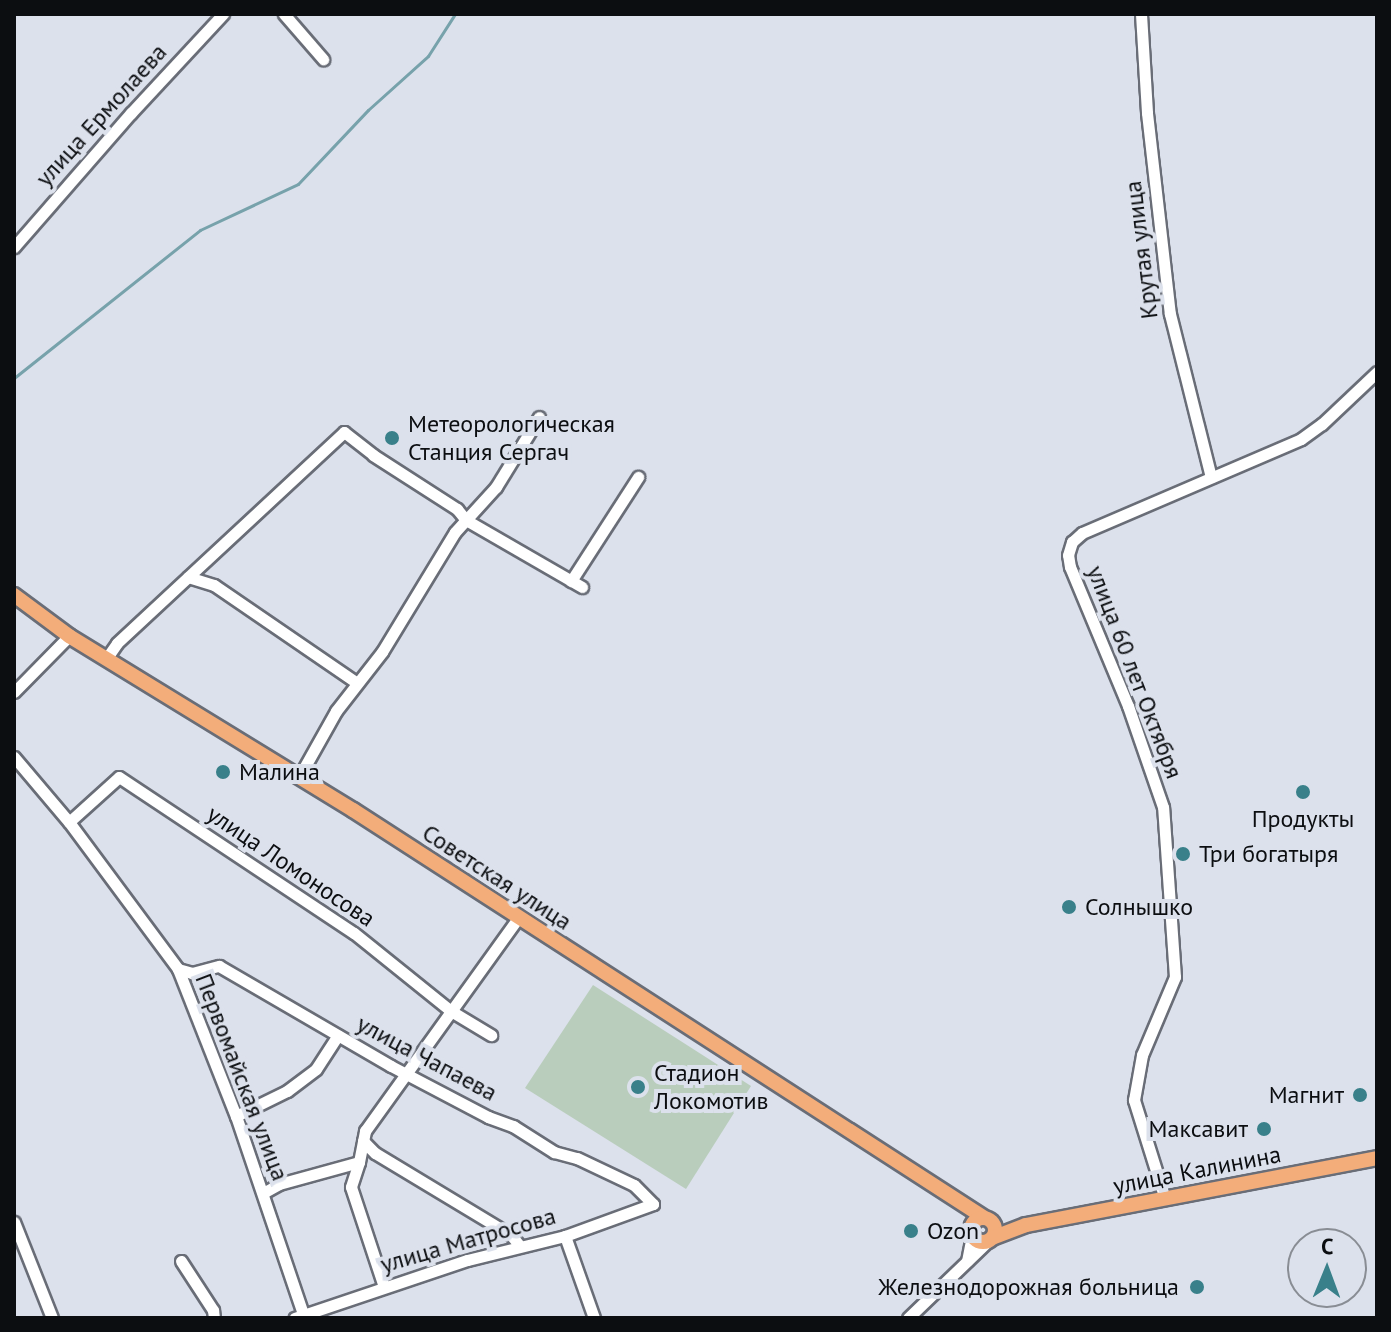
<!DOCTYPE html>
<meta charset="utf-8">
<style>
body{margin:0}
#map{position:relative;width:1391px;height:1332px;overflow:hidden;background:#dce1ec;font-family:"PT Sans",sans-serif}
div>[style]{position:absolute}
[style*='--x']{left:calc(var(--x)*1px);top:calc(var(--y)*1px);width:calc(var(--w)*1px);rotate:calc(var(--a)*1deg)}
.green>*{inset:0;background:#b9cdbc}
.stream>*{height:3px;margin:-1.5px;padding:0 1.5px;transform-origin:1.5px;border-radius:1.5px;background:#77a2ab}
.roads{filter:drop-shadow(2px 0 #696d77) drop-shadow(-2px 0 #696d77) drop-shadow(0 2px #696d77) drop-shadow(0 -2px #696d77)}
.minor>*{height:11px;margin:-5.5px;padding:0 5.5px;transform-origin:5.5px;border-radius:5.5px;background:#fff}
.major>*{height:14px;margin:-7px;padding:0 7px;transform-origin:7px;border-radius:7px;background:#f3ad7a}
.major>.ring{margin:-7px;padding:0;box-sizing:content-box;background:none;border:14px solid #f3ad7a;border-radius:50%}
.dots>*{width:22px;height:22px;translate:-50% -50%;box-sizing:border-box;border:4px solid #dce1ec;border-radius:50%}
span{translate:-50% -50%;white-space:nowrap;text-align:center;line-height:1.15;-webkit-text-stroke:8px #dce1ec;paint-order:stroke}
.street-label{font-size:24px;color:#0c0e11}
.poi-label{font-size:24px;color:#0c0e11}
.left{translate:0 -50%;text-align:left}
.right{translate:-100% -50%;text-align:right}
.frame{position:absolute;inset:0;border:16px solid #0c0e11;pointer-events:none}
.north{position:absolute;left:1287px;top:1228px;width:80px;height:80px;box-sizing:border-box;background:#dce1ec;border:2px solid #898d94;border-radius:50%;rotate:1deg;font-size:22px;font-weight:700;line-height:32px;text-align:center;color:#0c0e11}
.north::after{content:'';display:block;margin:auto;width:28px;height:36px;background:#39808a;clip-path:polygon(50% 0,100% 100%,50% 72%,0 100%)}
</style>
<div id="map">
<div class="green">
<div style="clip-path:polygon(593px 985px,751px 1086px,686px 1189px,525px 1088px)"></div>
</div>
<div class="stream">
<div style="--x:14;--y:378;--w:238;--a:-38.5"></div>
<div style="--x:200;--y:230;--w:108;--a:-25.1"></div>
<div style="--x:298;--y:184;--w:102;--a:-46.6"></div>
<div style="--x:368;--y:110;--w:81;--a:-42"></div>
<div style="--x:428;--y:56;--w:50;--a:-57.3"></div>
</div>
<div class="roads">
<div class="minor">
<div style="--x:284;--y:14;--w:60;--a:49.1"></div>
<div style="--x:1141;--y:14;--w:99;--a:86.5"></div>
<div style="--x:1147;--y:113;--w:202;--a:83.5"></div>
<div style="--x:1170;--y:314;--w:168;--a:75.9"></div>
<div style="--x:14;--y:247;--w:178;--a:-48.9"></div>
<div style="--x:131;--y:113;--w:135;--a:-47.1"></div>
<div style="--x:188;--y:577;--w:27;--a:17"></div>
<div style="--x:214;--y:585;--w:173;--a:34.4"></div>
<div style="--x:571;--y:581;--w:124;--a:-57.2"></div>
<div style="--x:106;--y:659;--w:19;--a:-55"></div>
<div style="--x:117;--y:643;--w:310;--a:-42.9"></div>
<div style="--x:344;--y:432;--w:37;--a:38"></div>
<div style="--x:373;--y:455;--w:100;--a:32.7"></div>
<div style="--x:457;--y:509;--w:14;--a:51"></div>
<div style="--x:466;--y:520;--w:134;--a:30"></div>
<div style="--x:14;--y:692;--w:78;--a:-45.5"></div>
<div style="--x:14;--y:757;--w:85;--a:49.8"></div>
<div style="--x:69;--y:822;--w:183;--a:53.4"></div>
<div style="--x:178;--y:969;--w:158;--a:68.5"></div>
<div style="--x:236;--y:1116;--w:212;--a:71.3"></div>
<div style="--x:299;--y:777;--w:76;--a:-60.7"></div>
<div style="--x:336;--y:711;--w:75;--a:-52.1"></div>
<div style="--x:382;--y:652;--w:140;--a:-58.7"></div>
<div style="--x:455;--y:532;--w:61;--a:-47.7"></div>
<div style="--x:496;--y:487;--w:82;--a:-58.4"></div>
<div style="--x:69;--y:822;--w:67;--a:-42"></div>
<div style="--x:119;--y:777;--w:282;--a:33.6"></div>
<div style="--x:354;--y:933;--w:124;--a:38.8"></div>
<div style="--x:451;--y:1011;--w:47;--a:31"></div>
<div style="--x:178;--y:969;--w:15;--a:16"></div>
<div style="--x:192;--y:973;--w:28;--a:-15"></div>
<div style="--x:219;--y:966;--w:199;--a:30.2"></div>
<div style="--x:391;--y:1066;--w:110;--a:27.7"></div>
<div style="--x:488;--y:1117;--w:27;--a:20"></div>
<div style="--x:513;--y:1126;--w:49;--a:32.4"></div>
<div style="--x:554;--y:1152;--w:24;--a:15"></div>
<div style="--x:577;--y:1158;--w:63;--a:25.3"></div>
<div style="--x:634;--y:1185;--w:27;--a:45"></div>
<div style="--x:653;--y:1204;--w:94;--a:160"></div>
<div style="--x:565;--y:1236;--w:101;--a:166.2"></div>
<div style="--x:467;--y:1260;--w:182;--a:161.4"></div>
<div style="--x:236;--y:1116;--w:57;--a:-26.1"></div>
<div style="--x:287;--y:1091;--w:36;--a:-37"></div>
<div style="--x:316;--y:1069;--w:40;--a:-57.1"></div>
<div style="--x:363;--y:1141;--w:17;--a:45"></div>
<div style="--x:375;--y:1153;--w:159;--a:31.1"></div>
<div style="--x:511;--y:1235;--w:14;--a:51"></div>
<div style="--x:359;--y:1162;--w:26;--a:108"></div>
<div style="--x:351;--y:1187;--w:105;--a:71.7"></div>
<div style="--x:263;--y:1193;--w:18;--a:-29"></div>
<div style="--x:279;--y:1184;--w:83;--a:-15.4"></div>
<div style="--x:359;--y:1162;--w:32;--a:-79"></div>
<div style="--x:365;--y:1131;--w:264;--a:-54.3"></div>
<div style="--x:1165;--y:1199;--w:104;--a:-107.4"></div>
<div style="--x:1134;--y:1100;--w:46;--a:-79.9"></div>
<div style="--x:1142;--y:1055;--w:85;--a:-67.1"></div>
<div style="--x:1175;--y:977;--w:170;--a:-94"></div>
<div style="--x:1163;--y:807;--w:107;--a:-109.1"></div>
<div style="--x:1128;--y:706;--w:151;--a:-112.6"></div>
<div style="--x:1070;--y:567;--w:12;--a:-99"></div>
<div style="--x:1068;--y:555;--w:14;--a:-73"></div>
<div style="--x:1072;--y:542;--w:13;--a:-42"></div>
<div style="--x:1082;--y:533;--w:238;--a:-23.2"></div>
<div style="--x:1301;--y:439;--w:26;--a:-36"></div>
<div style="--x:1322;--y:424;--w:76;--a:-43.4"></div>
<div style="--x:14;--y:1222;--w:103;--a:68.4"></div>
<div style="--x:565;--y:1236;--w:87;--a:70.5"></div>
<div style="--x:181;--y:1261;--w:59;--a:56.9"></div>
<div style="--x:213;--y:1310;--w:8;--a:83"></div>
<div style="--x:967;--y:1261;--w:26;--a:-79"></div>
<div style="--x:908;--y:1318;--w:111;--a:-43.9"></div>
</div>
<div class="major">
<div style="--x:14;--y:595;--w:69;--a:36.7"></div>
<div style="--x:69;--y:636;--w:333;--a:31.5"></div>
<div style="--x:353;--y:810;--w:750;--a:32.86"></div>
<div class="ring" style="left:971px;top:1218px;width:10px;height:10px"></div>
<div style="--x:992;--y:1238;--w:36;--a:-21"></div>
<div style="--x:1026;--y:1225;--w:357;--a:-10.8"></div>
</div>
</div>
<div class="dots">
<div style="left:392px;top:438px;background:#39808a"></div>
<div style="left:223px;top:772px;background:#39808a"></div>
<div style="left:1303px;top:792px;background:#39808a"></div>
<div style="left:1183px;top:854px;background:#39808a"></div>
<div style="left:1069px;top:907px;background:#39808a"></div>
<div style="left:638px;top:1087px;background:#39808a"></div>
<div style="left:1360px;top:1095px;background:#39808a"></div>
<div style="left:1264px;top:1129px;background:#39808a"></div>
<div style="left:911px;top:1231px;background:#39808a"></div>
<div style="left:1197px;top:1287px;background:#39808a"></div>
</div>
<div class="street-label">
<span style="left:101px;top:115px;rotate:-48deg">улица Ермолаева</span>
<span style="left:1141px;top:250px;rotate:-97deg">Крутая улица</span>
<span style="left:1135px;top:672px;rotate:69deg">улица 60 лет Октября</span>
<span style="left:291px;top:866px;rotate:34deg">улица Ломоносова</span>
<span style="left:497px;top:877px;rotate:33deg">Советская улица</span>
<span style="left:427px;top:1058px;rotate:28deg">улица Чапаева</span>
<span style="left:242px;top:1077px;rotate:69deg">Первомайская улица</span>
<span style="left:1197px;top:1170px;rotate:-11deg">улица Калинина</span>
<span style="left:468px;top:1240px;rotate:-16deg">улица Матросова</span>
</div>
<div class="poi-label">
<span class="left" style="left:408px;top:438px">Метеорологическая<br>Станция Сергач</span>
<span class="left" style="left:239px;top:772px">Малина</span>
<span style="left:1303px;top:819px">Продукты</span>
<span class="left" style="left:1199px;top:854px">Три богатыря</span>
<span class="left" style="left:1085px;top:907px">Солнышко</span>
<span class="left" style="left:654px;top:1087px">Стадион<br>Локомотив</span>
<span class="right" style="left:1344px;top:1095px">Магнит</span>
<span class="right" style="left:1248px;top:1129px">Максавит</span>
<span class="left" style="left:927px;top:1231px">Ozon</span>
<span class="right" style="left:1179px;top:1287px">Железнодорожная больница</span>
</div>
<div class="frame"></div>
<div class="north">С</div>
</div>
